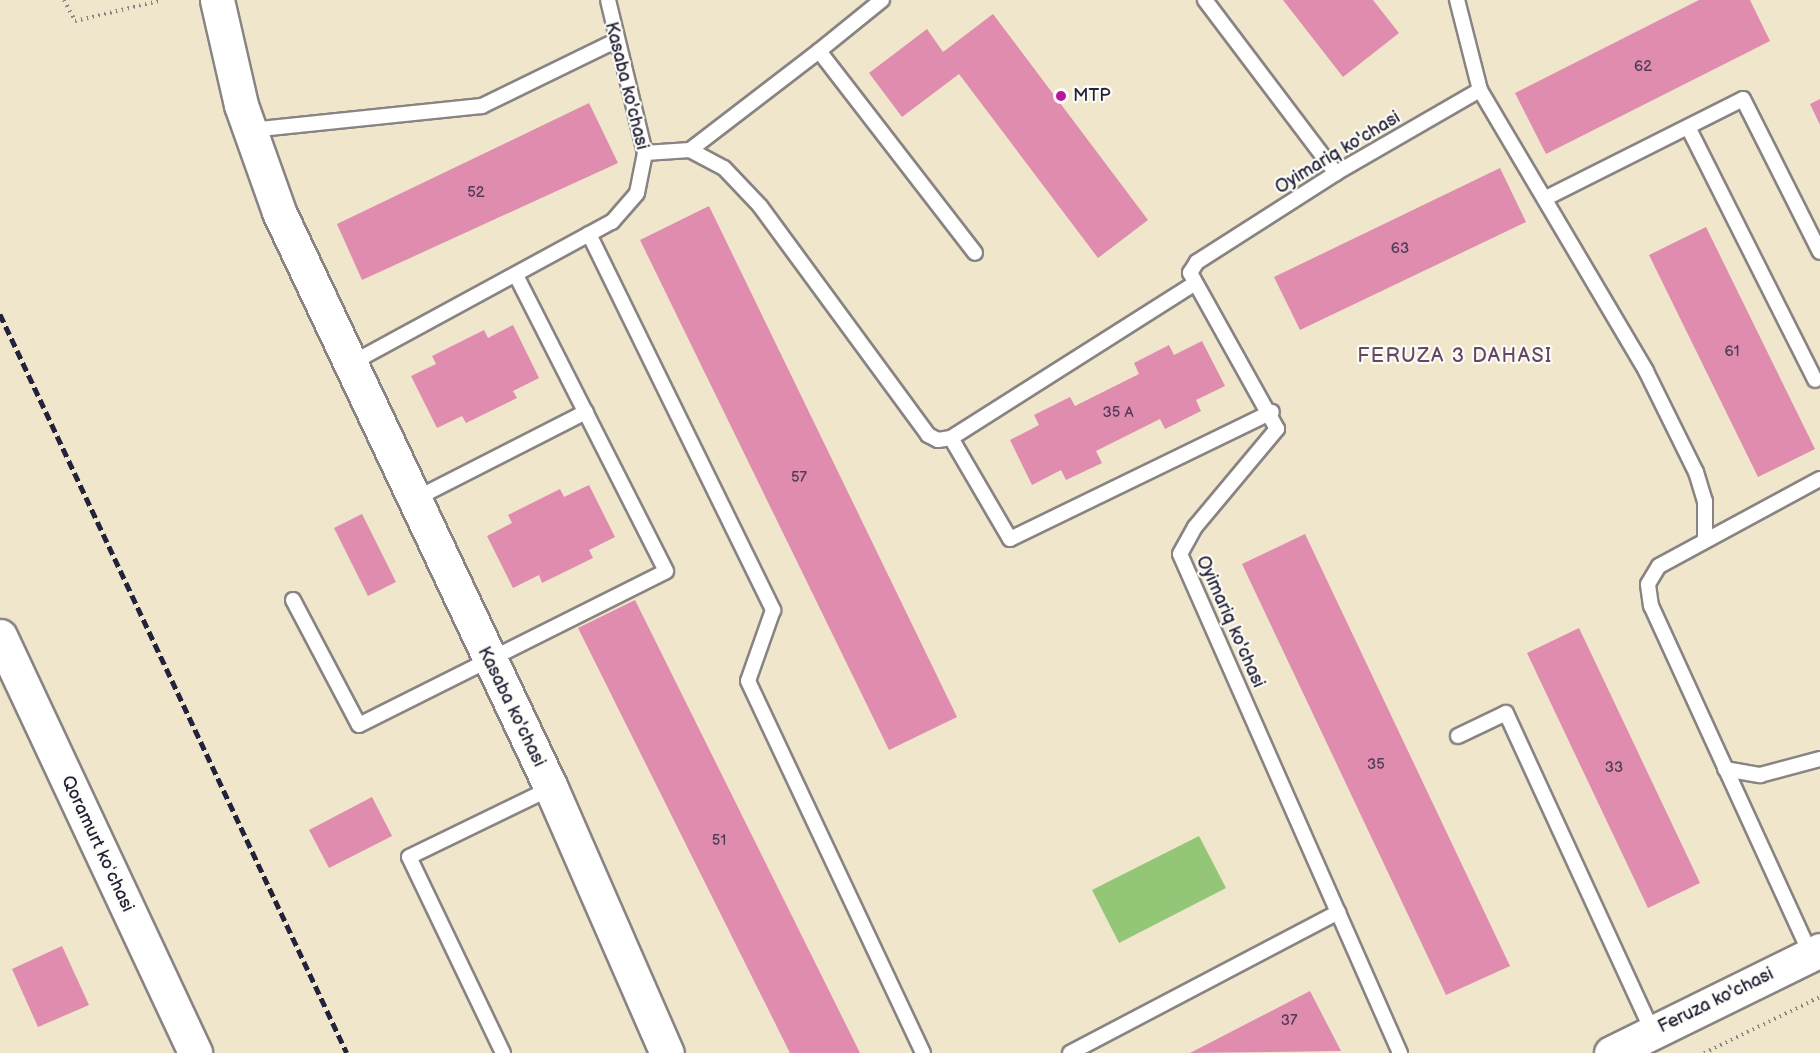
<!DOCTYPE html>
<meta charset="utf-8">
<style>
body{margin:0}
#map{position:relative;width:1820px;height:1053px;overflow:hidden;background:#f0e6cb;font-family:"Balsamiq Sans",sans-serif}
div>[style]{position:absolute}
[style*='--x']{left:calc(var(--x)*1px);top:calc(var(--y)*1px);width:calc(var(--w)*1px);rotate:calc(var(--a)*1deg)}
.green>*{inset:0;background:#93c677}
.building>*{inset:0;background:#df8caf}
.path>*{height:4px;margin-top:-2px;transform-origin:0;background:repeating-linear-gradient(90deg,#898483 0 1.5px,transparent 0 6px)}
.roads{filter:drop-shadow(2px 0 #898483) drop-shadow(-2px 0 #898483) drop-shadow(0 2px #898483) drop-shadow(0 -2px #898483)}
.service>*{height:14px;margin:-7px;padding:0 7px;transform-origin:7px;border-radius:7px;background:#fff}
.tertiary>*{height:33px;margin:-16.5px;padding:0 16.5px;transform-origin:16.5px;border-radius:16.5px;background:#fff}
.secondary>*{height:33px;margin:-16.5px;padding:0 16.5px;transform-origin:16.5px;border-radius:16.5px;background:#fff}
.rail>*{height:4.5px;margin-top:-2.25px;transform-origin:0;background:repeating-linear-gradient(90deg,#22223b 0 9px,transparent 0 13.5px)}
.dots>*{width:16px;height:16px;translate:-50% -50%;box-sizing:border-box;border:3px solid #fdfcf7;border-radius:50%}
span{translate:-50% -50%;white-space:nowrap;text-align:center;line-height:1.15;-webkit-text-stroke:4.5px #fdfcf7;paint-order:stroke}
.number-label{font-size:15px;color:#513c58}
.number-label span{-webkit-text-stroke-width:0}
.street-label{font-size:18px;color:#22223b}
.poi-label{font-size:18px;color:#22223b}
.left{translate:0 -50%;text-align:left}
.neighbourhood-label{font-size:20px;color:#644764;letter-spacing:1.5px}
</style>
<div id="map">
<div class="green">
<div style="clip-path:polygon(1199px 836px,1226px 888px,1119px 943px,1092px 890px)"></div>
</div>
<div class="building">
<div style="clip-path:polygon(1283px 0,1373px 0,1399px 33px,1343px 77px)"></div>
<div style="clip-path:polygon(1699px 0,1750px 0,1770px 41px,1546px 154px,1515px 93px)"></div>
<div style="clip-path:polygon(993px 14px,1148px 220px,1098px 258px,959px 74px,902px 117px,869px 73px,927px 29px,943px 52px)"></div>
<div style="clip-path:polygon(1820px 99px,1820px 125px,1810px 104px)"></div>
<div style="clip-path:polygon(589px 103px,618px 163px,362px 280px,337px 224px)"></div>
<div style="clip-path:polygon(1500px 168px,1526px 222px,1300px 330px,1274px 277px)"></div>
<div style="clip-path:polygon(709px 206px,957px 717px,889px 750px,640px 240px)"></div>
<div style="clip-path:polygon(1706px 227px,1815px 449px,1758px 477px,1649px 255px)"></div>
<div style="clip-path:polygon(513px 325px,539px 378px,513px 391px,517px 398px,466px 423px,462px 416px,437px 428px,411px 376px,436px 364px,432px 356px,484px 330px,488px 338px)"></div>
<div style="clip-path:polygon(1202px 341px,1225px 386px,1196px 400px,1201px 411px,1165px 429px,1160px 419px,1096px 451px,1102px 463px,1066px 480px,1061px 470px,1032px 485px,1010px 440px,1039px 425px,1034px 415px,1070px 397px,1075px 406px,1139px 374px,1134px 363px,1169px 345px,1174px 355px)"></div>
<div style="clip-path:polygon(589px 485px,615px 537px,589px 550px,593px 558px,542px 583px,539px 575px,513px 588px,487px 536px,512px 523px,508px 515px,560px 489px,564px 497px)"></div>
<div style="clip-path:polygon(362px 514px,396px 582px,368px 596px,334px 528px)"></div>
<div style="clip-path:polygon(1305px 534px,1510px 966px,1446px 995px,1242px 564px)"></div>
<div style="clip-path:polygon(635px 600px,860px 1053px,790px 1053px,578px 628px)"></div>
<div style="clip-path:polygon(1579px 628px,1700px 883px,1648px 908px,1527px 653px)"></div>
<div style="clip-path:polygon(372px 797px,392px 836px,329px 868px,309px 830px)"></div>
<div style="clip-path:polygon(62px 946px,89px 1005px,38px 1027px,12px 969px)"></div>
<div style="clip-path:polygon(1310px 991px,1341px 1051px,1190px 1053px)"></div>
</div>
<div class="path">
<div style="--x:64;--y:0;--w:24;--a:62"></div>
<div style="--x:75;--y:21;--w:90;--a:-13.4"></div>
<div style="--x:1704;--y:1053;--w:129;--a:-25.8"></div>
</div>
<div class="roads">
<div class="service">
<div style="--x:1205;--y:0;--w:217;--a:52.9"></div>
<div style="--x:819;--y:51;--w:81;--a:-39"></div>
<div style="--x:1480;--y:90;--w:326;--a:59.4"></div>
<div style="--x:1646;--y:371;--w:113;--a:63.7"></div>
<div style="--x:1696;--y:472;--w:30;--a:73"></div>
<div style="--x:1705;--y:501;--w:38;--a:90"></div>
<div style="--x:1688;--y:127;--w:283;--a:63.3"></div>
<div style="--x:250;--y:130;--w:233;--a:-5.9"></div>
<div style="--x:482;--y:106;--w:148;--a:-26"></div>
<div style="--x:690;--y:150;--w:163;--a:-37.5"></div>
<div style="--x:819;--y:51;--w:255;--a:52.3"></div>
<div style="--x:645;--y:153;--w:45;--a:-3.8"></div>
<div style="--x:690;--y:150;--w:38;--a:28"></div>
<div style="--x:724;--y:168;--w:52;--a:46.5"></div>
<div style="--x:760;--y:206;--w:284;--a:53.7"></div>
<div style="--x:928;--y:435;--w:11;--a:27"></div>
<div style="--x:938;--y:440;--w:13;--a:-9"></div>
<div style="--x:951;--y:438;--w:285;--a:-32.4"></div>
<div style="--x:1546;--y:198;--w:220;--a:-26.7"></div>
<div style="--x:1743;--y:99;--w:171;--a:63.3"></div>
<div style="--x:589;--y:234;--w:419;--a:63.9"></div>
<div style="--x:773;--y:610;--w:75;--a:109.4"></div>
<div style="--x:748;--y:681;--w:411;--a:64.8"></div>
<div style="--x:350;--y:364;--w:298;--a:-28.5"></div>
<div style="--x:612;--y:222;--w:38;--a:-49"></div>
<div style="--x:637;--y:193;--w:41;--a:-78.7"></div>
<div style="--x:645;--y:153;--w:157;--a:-103.6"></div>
<div style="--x:951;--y:438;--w:117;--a:59.7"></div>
<div style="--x:1010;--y:539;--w:291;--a:-25.9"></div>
<div style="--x:413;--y:500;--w:194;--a:-27"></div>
<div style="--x:293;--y:600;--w:141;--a:62.2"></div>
<div style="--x:359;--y:725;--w:343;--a:-26.6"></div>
<div style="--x:666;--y:571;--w:332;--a:-116.9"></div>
<div style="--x:1458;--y:736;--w:53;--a:-25.6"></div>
<div style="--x:1506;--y:713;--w:351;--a:65.3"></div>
<div style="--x:1725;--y:769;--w:36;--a:10"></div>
<div style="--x:1760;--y:775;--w:62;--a:-14.9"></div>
<div style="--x:1811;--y:955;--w:384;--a:-114.6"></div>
<div style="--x:1651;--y:606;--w:22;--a:-98"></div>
<div style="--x:1648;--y:584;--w:21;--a:-59"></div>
<div style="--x:1659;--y:566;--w:183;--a:-28.4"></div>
<div style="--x:503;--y:1053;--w:217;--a:-115.6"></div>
<div style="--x:409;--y:857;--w:158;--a:-25.9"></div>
<div style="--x:1070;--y:1053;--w:303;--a:-27.7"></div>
<div style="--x:1400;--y:1053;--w:545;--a:-113.79"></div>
<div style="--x:1180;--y:554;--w:31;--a:-61"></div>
<div style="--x:1195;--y:527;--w:128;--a:-50.1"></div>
<div style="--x:1277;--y:429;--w:179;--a:-119.1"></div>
<div style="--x:1190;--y:273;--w:13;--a:-58"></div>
<div style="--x:1197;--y:262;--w:165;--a:-32.6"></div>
<div style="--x:1336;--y:173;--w:166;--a:-30"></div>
<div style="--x:1480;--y:90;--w:93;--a:-104.3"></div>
</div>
<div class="tertiary">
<div style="--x:217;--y:0;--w:108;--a:77.1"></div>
<div style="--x:241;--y:105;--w:114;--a:70.4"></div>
<div style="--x:279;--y:212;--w:637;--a:64.72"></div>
<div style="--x:551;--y:788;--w:289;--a:66.4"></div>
<div style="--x:1611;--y:1053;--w:233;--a:-26.2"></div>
</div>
<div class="secondary">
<div style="--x:0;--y:636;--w:460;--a:64.9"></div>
</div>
</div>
<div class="rail">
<div style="--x:0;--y:314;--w:816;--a:64.85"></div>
</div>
<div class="dots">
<div style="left:1061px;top:96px;background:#b5179e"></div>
</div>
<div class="number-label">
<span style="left:1643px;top:67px">62</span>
<span style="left:476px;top:193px">52</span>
<span style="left:1400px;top:249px">63</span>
<span style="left:1732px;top:352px">61</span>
<span style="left:1118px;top:413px">35 А</span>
<span style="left:799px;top:478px">57</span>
<span style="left:1376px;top:765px">35</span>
<span style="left:1614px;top:768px">33</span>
<span style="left:719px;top:841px">51</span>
<span style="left:1289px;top:1021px">37</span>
</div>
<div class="street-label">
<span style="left:626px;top:86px;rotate:76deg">Kasaba ko'chasi</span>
<span style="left:1338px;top:153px;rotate:-31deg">Oyimariq ko'chasi</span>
<span style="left:1230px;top:622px;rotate:66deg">Oyimariq ko'chasi</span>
<span style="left:511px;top:707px;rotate:64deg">Kasaba ko'chasi</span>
<span style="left:97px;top:844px;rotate:65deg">Qoramurt koʻchasi</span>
<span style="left:1716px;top:1001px;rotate:-26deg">Feruza ko'chasi</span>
</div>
<div class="poi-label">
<span class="left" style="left:1073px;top:96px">MTP</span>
</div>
<div class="neighbourhood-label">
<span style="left:1455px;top:356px">FERUZA 3 DAHASI</span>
</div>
</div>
